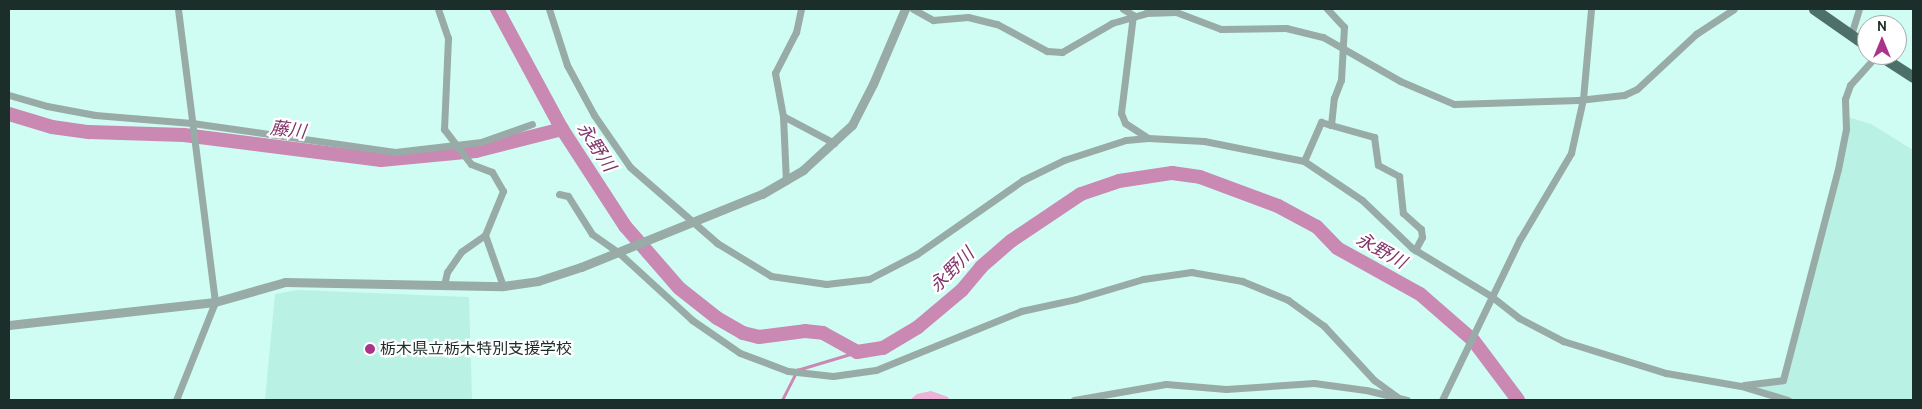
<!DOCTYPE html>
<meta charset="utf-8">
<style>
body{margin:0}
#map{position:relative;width:1922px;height:409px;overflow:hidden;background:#cffdf3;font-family:Cabin,"Noto Sans JP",sans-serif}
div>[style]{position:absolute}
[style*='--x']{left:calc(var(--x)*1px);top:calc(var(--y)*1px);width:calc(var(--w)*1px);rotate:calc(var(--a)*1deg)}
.built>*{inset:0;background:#baf1e5}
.green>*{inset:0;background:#edb2d7}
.stream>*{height:2.5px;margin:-1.25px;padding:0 1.25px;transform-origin:1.25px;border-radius:1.25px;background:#c989b2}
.river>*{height:14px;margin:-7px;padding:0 7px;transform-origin:7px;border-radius:7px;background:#c989b2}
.minor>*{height:7px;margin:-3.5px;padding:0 3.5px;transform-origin:3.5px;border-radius:3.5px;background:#98aba6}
.tertiary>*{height:9px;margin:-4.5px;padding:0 4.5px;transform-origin:4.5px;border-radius:4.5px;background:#98aba6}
.primary>*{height:11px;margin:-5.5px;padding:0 5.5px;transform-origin:5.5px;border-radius:5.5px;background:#4d7068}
.dots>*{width:14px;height:14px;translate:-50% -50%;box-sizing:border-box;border:2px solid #fff;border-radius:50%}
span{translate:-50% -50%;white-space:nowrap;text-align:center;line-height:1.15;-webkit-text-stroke:4.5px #fff;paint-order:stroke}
.poi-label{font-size:16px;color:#1c2e2a}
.left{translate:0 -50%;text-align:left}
.water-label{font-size:18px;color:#813469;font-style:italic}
.frame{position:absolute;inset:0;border:10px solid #1c2e2a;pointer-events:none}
.north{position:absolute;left:1857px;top:15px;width:50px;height:50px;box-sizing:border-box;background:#fff;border:1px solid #a4abaa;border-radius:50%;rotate:0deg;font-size:14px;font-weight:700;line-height:20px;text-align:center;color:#1c2e2a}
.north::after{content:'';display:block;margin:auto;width:18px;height:22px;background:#ab3389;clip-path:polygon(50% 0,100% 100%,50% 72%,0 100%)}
</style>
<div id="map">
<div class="built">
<div style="clip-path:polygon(1848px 117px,1871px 124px,1913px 150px,1913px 400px,1793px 400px,1753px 388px,1786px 381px)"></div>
<div style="clip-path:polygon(298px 290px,469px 297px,472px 400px,265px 400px,275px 294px)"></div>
</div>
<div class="green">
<div style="clip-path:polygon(931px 391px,948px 397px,949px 400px,910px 400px,917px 394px)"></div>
</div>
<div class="stream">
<div style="--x:782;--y:400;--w:34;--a:-63"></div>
<div style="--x:797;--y:370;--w:63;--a:-16.7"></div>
</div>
<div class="river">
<div style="--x:497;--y:9;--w:136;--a:61.6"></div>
<div style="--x:562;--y:129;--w:116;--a:57"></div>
<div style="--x:625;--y:226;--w:82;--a:48.9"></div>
<div style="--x:679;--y:288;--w:48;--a:38.3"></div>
<div style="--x:717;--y:318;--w:30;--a:30"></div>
<div style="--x:743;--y:333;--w:16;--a:14"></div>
<div style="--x:759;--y:337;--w:46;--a:-7.4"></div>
<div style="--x:805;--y:331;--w:18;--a:6"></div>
<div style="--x:823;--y:333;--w:39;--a:29"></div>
<div style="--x:857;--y:352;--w:26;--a:-9"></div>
<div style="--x:883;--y:348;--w:41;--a:-31"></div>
<div style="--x:918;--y:327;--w:57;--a:-40.1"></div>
<div style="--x:962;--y:290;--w:30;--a:-50"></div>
<div style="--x:981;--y:267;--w:40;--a:-41"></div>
<div style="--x:1011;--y:241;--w:84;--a:-33.9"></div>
<div style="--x:1081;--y:194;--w:40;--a:-18.9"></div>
<div style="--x:1119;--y:181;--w:54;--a:-8.6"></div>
<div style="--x:1172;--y:173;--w:28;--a:8"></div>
<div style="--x:1200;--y:177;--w:83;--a:20.4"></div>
<div style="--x:1278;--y:206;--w:44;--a:28.3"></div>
<div style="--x:1317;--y:227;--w:29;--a:46"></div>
<div style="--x:1337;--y:248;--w:95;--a:29"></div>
<div style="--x:1420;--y:294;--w:70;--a:41"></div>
<div style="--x:1473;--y:340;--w:75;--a:53.1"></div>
<div style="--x:9;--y:114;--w:45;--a:16.8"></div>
<div style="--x:52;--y:127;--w:37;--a:8"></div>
<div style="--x:89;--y:132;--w:95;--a:1.8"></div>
<div style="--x:184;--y:135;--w:199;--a:7.2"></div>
<div style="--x:381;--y:160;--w:95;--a:-5.4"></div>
<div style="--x:476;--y:151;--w:89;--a:-14.3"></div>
</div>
<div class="minor">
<div style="--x:438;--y:9;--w:31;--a:71"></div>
<div style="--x:448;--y:38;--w:91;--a:92.5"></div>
<div style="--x:444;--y:129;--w:44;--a:52.4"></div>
<div style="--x:471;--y:164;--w:22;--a:21"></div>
<div style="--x:492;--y:172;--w:22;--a:60"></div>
<div style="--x:503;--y:191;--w:48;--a:112.2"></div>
<div style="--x:485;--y:235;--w:29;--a:145"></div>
<div style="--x:461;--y:252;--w:24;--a:125"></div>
<div style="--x:447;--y:272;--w:13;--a:103"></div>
<div style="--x:549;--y:9;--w:59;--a:72.2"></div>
<div style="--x:567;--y:65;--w:57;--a:61.6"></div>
<div style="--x:594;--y:115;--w:63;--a:55.3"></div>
<div style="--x:630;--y:167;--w:116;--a:41.1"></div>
<div style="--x:717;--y:243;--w:63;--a:31.4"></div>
<div style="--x:771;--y:276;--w:56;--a:8.3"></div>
<div style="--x:826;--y:284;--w:43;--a:-6.6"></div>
<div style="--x:869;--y:279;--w:54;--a:-27.5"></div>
<div style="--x:917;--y:254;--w:129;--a:-34.9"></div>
<div style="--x:1023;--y:180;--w:46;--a:-26"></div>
<div style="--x:1064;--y:160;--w:65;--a:-17.9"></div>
<div style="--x:1126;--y:140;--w:22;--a:-5"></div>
<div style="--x:1148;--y:138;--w:56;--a:3.1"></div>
<div style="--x:1204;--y:141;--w:102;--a:11.3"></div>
<div style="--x:1304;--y:161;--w:70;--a:33.9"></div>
<div style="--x:1362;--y:200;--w:69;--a:43.8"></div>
<div style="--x:1412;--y:248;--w:92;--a:31.3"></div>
<div style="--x:1491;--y:296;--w:36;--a:38"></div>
<div style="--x:1519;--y:318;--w:50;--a:27.6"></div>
<div style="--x:1563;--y:341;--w:108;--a:17.3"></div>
<div style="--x:1666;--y:373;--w:76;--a:9.8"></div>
<div style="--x:1741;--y:386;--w:49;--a:16.6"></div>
<div style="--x:801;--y:9;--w:24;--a:102"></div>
<div style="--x:796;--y:32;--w:46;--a:117.1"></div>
<div style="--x:775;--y:73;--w:44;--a:79.5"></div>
<div style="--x:783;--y:116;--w:58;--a:27.9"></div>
<div style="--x:913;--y:9;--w:23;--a:29"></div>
<div style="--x:933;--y:20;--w:35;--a:-5"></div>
<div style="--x:968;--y:17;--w:30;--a:14"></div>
<div style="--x:997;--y:24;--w:57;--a:28.4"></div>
<div style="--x:1047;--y:51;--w:15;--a:4"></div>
<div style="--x:1062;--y:52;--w:58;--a:-30.1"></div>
<div style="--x:1112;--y:23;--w:35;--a:-16"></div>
<div style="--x:1146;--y:13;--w:30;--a:-2"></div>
<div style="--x:1176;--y:12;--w:48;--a:20.7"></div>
<div style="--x:1221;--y:29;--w:65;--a:-0.9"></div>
<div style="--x:1286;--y:28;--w:38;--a:14"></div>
<div style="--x:1323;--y:37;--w:89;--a:29.7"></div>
<div style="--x:1400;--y:81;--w:59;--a:23.1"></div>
<div style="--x:1454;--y:104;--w:124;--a:-1.8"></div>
<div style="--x:1578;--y:100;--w:46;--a:-6.2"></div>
<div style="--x:1624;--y:95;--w:14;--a:-25"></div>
<div style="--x:1637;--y:89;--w:81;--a:-43"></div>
<div style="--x:1696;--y:34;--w:45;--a:-33.3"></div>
<div style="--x:1123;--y:9;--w:12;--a:31"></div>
<div style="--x:1133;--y:15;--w:99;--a:97"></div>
<div style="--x:1121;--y:113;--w:11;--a:68"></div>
<div style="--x:1125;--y:123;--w:27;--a:33"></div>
<div style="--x:1851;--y:35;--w:27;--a:-73"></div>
<div style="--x:9;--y:95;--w:40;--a:16"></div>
<div style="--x:47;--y:106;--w:49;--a:10.6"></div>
<div style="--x:95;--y:115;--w:97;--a:4.7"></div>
<div style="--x:192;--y:123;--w:205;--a:8.1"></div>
<div style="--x:395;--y:152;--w:87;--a:-6.6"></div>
<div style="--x:481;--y:142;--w:54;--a:-19.4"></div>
<div style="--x:783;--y:116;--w:65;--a:87.4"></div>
<div style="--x:1331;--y:125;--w:45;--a:15.6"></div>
<div style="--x:1374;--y:137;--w:28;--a:82"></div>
<div style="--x:1378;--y:165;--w:24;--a:28"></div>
<div style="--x:1399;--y:176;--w:37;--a:84"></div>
<div style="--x:1403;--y:213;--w:24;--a:42"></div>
<div style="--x:1421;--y:229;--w:8;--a:83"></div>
<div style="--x:1422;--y:237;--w:15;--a:118"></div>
<div style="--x:1304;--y:161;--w:43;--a:-66.4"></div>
<div style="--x:1321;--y:122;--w:10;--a:17"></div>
<div style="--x:1331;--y:125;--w:27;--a:-84"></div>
<div style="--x:1334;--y:98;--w:19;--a:-69"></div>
<div style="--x:1341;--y:80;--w:53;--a:-86.8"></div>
<div style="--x:1344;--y:27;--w:25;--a:-133"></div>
<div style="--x:559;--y:194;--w:9;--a:13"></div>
<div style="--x:568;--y:196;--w:45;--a:57.7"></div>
<div style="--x:592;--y:234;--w:33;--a:35"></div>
<div style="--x:619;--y:253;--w:99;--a:42.5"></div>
<div style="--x:692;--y:320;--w:58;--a:34.5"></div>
<div style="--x:740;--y:353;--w:51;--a:20.6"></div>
<div style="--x:788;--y:371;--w:45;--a:6.3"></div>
<div style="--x:833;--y:376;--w:43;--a:-7.9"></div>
<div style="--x:876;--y:370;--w:157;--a:-22.1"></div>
<div style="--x:1021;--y:311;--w:56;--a:-12.3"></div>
<div style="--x:1076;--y:299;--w:70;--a:-16.6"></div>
<div style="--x:1143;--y:279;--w:49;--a:-8.3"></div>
<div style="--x:1191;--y:272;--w:52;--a:10"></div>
<div style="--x:1242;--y:281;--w:50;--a:22.4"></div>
<div style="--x:1288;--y:300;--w:44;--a:35.8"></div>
<div style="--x:1324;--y:326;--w:74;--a:47.2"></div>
<div style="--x:1374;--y:380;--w:31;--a:36"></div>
<div style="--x:485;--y:235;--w:54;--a:70.6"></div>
<div style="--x:1744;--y:385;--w:39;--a:-7"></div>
<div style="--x:1783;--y:380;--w:218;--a:-75.4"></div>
<div style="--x:1838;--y:169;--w:41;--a:-78.7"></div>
<div style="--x:1846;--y:129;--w:30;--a:-92"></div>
<div style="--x:1845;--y:99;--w:15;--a:-70"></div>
<div style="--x:1850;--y:85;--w:40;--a:-48"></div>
<div style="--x:176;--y:400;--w:105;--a:-68.3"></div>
<div style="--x:215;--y:302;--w:295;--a:-97.2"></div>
<div style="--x:1074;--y:400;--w:93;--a:-9.9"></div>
<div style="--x:1166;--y:384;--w:60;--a:4.8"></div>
<div style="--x:1226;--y:389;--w:88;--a:-3.9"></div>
<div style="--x:1314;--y:383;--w:52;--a:7.7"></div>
<div style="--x:1366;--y:390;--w:42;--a:13.7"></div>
<div style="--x:1442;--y:400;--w:179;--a:-64.2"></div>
<div style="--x:1520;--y:239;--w:100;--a:-59.3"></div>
<div style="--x:1571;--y:153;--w:55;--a:-77.5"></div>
<div style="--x:1583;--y:99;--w:90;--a:-84.9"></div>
</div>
<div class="tertiary">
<div style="--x:9;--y:325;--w:207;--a:-6.4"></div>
<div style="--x:215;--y:302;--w:73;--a:-15.9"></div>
<div style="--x:285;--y:282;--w:218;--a:1.1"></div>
<div style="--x:503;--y:286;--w:35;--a:-8"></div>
<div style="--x:538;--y:281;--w:45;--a:-18"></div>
<div style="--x:581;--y:267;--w:195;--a:-22"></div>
<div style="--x:762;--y:194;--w:48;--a:-30.3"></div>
<div style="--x:803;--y:170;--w:67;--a:-42.6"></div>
<div style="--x:852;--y:125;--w:46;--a:-62.9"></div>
<div style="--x:873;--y:84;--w:82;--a:-66.9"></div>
</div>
<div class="primary">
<div style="--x:1814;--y:9;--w:65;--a:34.9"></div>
<div style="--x:1879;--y:55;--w:40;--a:32.9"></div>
</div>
<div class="dots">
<div style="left:370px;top:349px;background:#ab3389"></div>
</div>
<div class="poi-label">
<span class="left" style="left:380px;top:349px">栃木県立栃木特別支援学校</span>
</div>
<div class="water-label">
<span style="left:288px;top:130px;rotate:7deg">藤川</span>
<span style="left:596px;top:147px;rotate:57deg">永野川</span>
<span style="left:1381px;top:251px;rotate:29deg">永野川</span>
<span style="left:952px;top:270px;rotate:-45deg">永野川</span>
</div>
<div class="frame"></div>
<div class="north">N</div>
</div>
